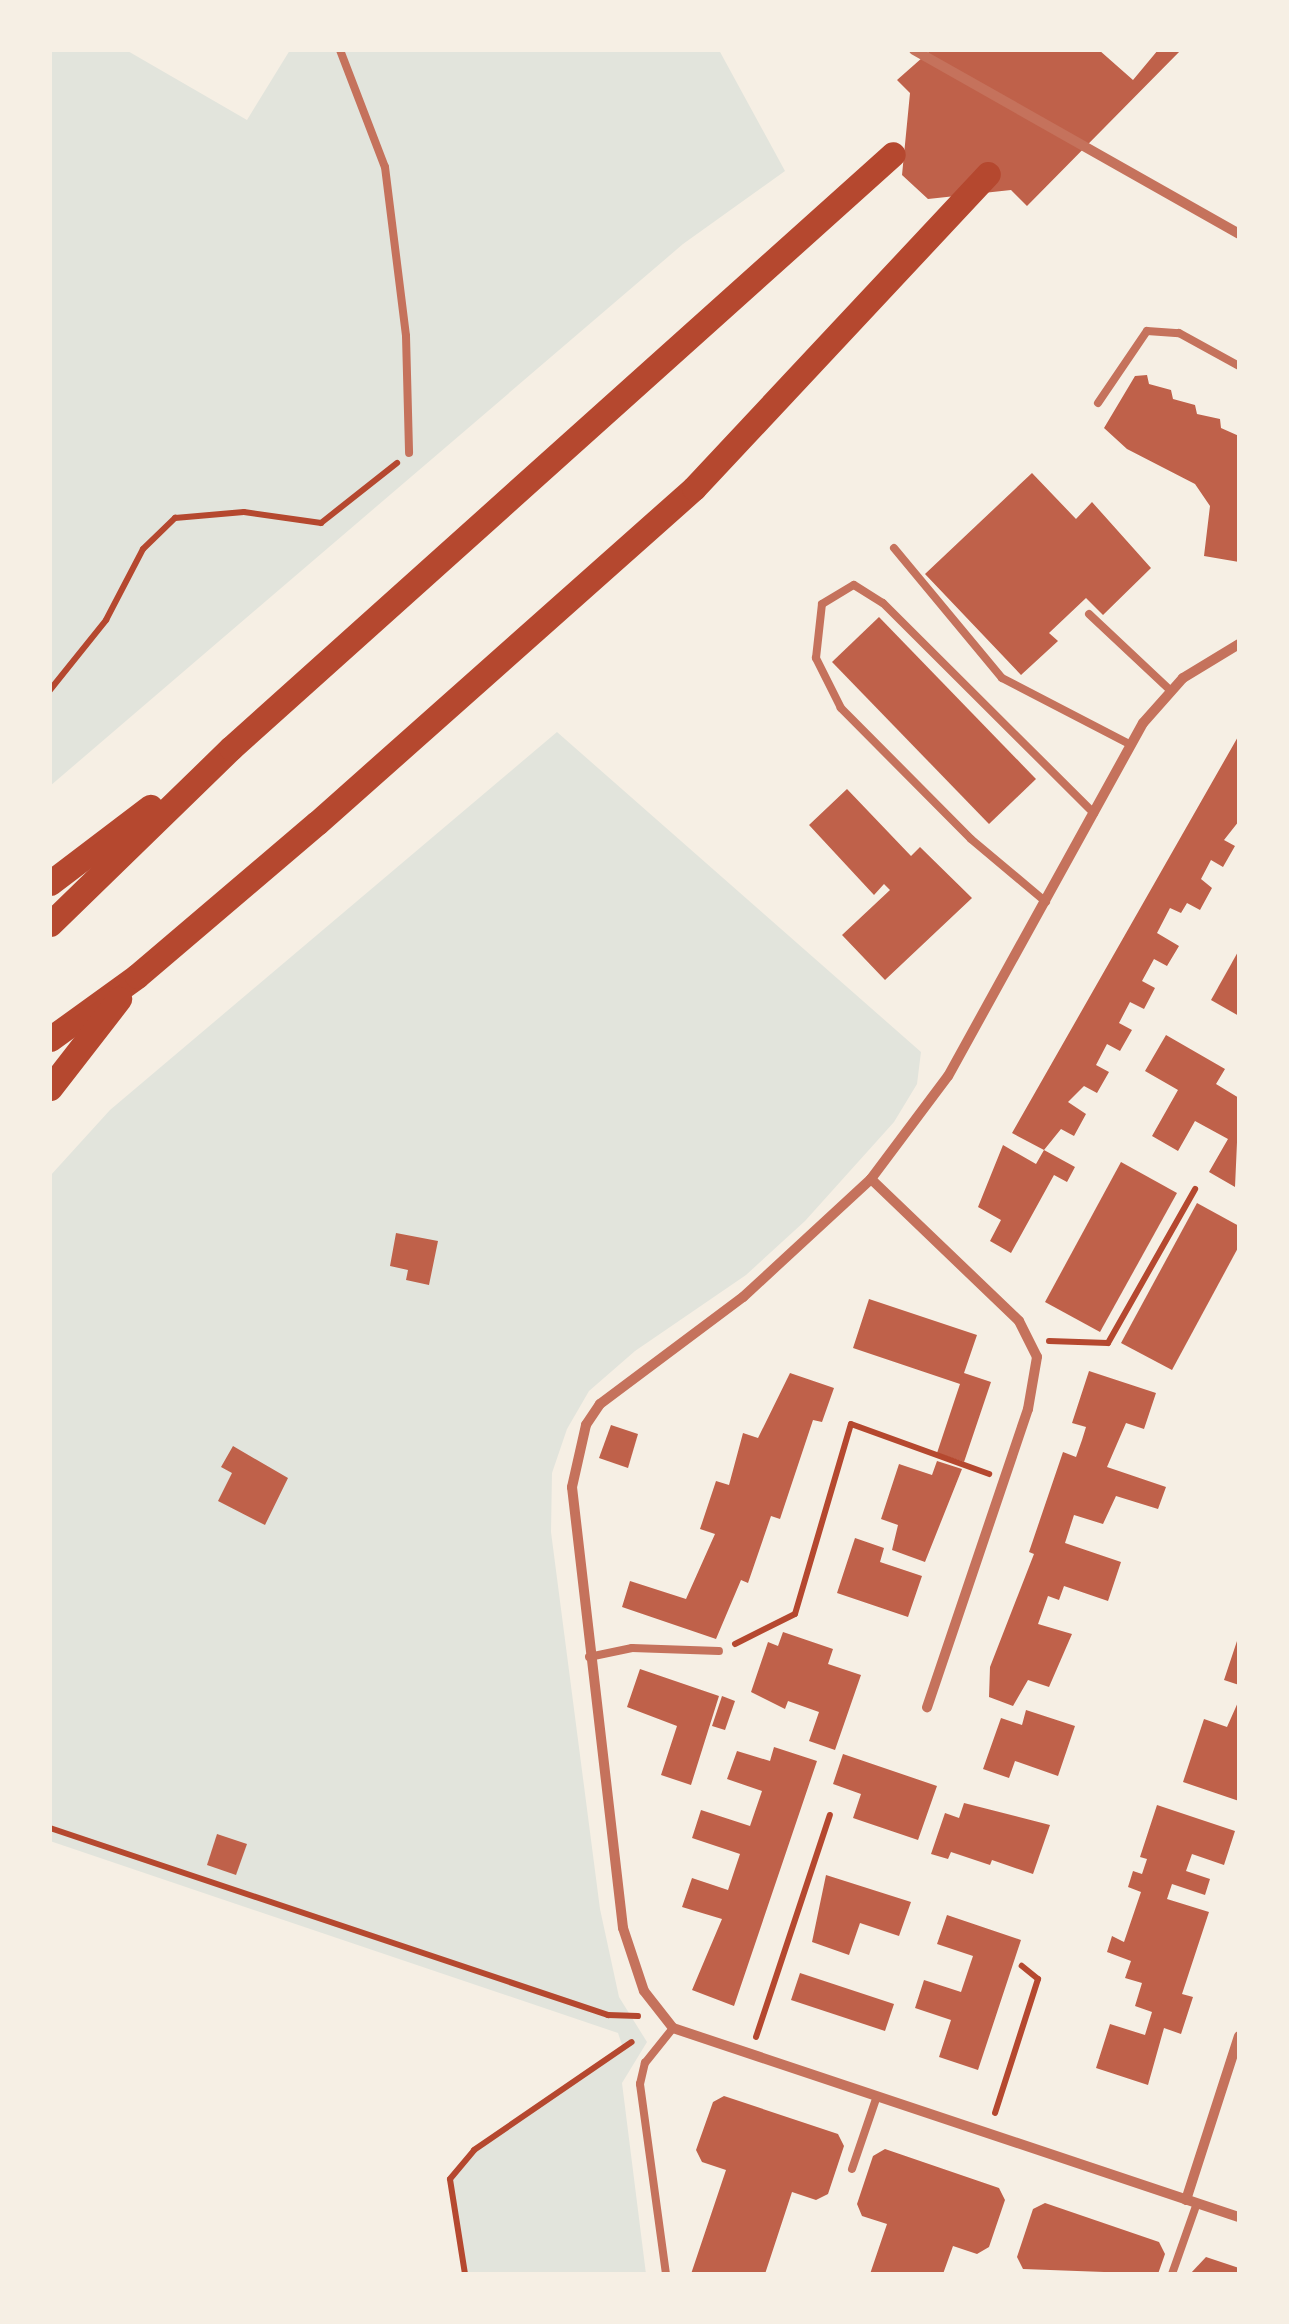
<!DOCTYPE html>
<style>
body{margin:0}
#map{position:relative;width:1289px;height:2324px;overflow:hidden;background:#f6efe4;font-family:"DM Sans",sans-serif}
div>[style]{position:absolute}
[style*='--x']{left:calc(var(--x)*1px);top:calc(var(--y)*1px);width:calc(var(--w)*1px);rotate:calc(var(--a)*1deg)}
.green>*{inset:0;background:#e2e4dc}
.building>*{inset:0;background:#bf614a}
.path>*{height:6px;margin:-3px;padding:0 3px;transform-origin:3px;border-radius:3px;background:#b5482f}
.service>*{height:8px;margin:-4px;padding:0 4px;transform-origin:4px;border-radius:4px;background:#c5725c}
.minor>*{height:10px;margin:-5px;padding:0 5px;transform-origin:5px;border-radius:5px;background:#c5725c}
.motorway>*{height:25px;margin:-12.5px;padding:0 12.5px;transform-origin:12.5px;border-radius:12.5px;background:#b5482f}
span{translate:-50% -50%;white-space:nowrap;text-align:center;line-height:1.15;-webkit-text-stroke:10px #f6efe4;paint-order:stroke}
.frame{position:absolute;inset:0;border:52px solid #f6efe4;pointer-events:none}
</style>
<div id="map">
<div class="green">
<div style="clip-path:polygon(50px 50px,126px 50px,247px 120px,290px 50px,719px 50px,785px 171px,683px 244px,50px 786px)"></div>
<div style="clip-path:polygon(557px 732px,921px 1052px,917px 1084px,894px 1122px,805px 1221px,746px 1275px,635px 1351px,589px 1391px,567px 1429px,552px 1473px,551px 1532px,600px 1909px,619px 1997px,647px 2042px,622px 2083px,646px 2274px,465px 2274px,450px 2179px,474px 2150px,624px 2051px,618px 2033px,50px 1841px,50px 1176px,110px 1110px)"></div>
</div>
<div class="building">
<div style="clip-path:polygon(931px 50px,1099px 50px,1133px 80px,1158px 50px,1181px 50px,1027px 206px,1011px 190px,928px 199px,902px 175px,910px 93px,897px 80px)"></div>
<div style="clip-path:polygon(1147px 375px,1149px 384px,1171px 390px,1173px 399px,1195px 405px,1197px 414px,1220px 419px,1221px 428px,1239px 436px,1239px 562px,1204px 556px,1210px 506px,1195px 484px,1127px 449px,1104px 428px,1135px 376px)"></div>
<div style="clip-path:polygon(1032px 473px,1076px 519px,1092px 502px,1151px 568px,1103px 615px,1086px 598px,1049px 633px,1058px 641px,1021px 675px,925px 574px)"></div>
<div style="clip-path:polygon(879px 617px,1036px 779px,989px 824px,832px 662px)"></div>
<div style="clip-path:polygon(1239px 735px,1239px 821px,1224px 840px,1235px 846px,1223px 867px,1211px 860px,1201px 879px,1212px 888px,1200px 910px,1187px 903px,1181px 913px,1170px 908px,1157px 933px,1179px 946px,1167px 966px,1154px 959px,1142px 981px,1155px 988px,1144px 1009px,1130px 1002px,1119px 1023px,1132px 1030px,1120px 1051px,1107px 1044px,1096px 1065px,1109px 1072px,1097px 1093px,1084px 1086px,1068px 1102px,1086px 1114px,1074px 1136px,1061px 1129px,1044px 1150px,1012px 1133px)"></div>
<div style="clip-path:polygon(847px 789px,911px 856px,920px 847px,972px 898px,885px 980px,842px 935px,890px 890px,884px 884px,874px 895px,809px 825px)"></div>
<div style="clip-path:polygon(1239px 950px,1239px 1016px,1211px 1000px)"></div>
<div style="clip-path:polygon(1166px 1035px,1225px 1069px,1216px 1084px,1239px 1098px,1235px 1187px,1209px 1172px,1228px 1139px,1195px 1121px,1178px 1151px,1152px 1136px,1178px 1090px,1145px 1071px)"></div>
<div style="clip-path:polygon(1003px 1145px,1036px 1164px,1044px 1150px,1075px 1167px,1067px 1182px,1054px 1175px,1011px 1253px,990px 1241px,1001px 1220px,978px 1207px)"></div>
<div style="clip-path:polygon(1121px 1162px,1177px 1193px,1100px 1332px,1045px 1302px)"></div>
<div style="clip-path:polygon(1197px 1203px,1239px 1226px,1239px 1246px,1172px 1370px,1121px 1343px)"></div>
<div style="clip-path:polygon(396px 1233px,438px 1241px,429px 1285px,406px 1280px,408px 1270px,390px 1266px)"></div>
<div style="clip-path:polygon(869px 1299px,977px 1335px,964px 1373px,991px 1382px,964px 1462px,937px 1453px,960px 1384px,853px 1348px)"></div>
<div style="clip-path:polygon(1089px 1371px,1156px 1393px,1144px 1429px,1126px 1423px,1107px 1467px,1166px 1487px,1158px 1509px,1116px 1496px,1103px 1524px,1074px 1515px,1065px 1543px,1121px 1562px,1108px 1601px,1064px 1586px,1059px 1600px,1048px 1596px,1038px 1624px,1072px 1634px,1049px 1687px,1028px 1680px,1013px 1706px,989px 1697px,990px 1667px,1034px 1554px,1029px 1552px,1063px 1452px,1076px 1457px,1082px 1440px,1086px 1427px,1072px 1423px)"></div>
<div style="clip-path:polygon(790px 1373px,834px 1388px,822px 1422px,813px 1420px,780px 1519px,771px 1516px,748px 1583px,741px 1580px,716px 1639px,622px 1607px,630px 1581px,686px 1599px,715px 1534px,700px 1529px,716px 1481px,729px 1485px,743px 1433px,758px 1438px)"></div>
<div style="clip-path:polygon(611px 1425px,638px 1434px,628px 1468px,599px 1458px)"></div>
<div style="clip-path:polygon(233px 1446px,288px 1478px,265px 1525px,218px 1501px,232px 1473px,221px 1467px)"></div>
<div style="clip-path:polygon(937px 1461px,962px 1469px,925px 1562px,892px 1550px,898px 1525px,881px 1519px,899px 1464px,932px 1475px)"></div>
<div style="clip-path:polygon(855px 1538px,884px 1548px,880px 1562px,922px 1576px,908px 1617px,837px 1593px)"></div>
<div style="clip-path:polygon(783px 1632px,833px 1649px,828px 1664px,861px 1675px,835px 1750px,809px 1741px,819px 1712px,788px 1701px,785px 1709px,751px 1692px,768px 1642px,778px 1646px)"></div>
<div style="clip-path:polygon(1238px 1638px,1239px 1638px,1239px 1685px,1224px 1680px)"></div>
<div style="clip-path:polygon(640px 1669px,719px 1696px,691px 1785px,661px 1775px,677px 1726px,627px 1707px)"></div>
<div style="clip-path:polygon(722px 1696px,735px 1701px,725px 1730px,712px 1726px)"></div>
<div style="clip-path:polygon(1239px 1700px,1239px 1801px,1183px 1782px,1204px 1719px,1227px 1727px)"></div>
<div style="clip-path:polygon(1026px 1710px,1075px 1726px,1058px 1776px,1015px 1761px,1009px 1778px,983px 1769px,1001px 1718px,1022px 1725px)"></div>
<div style="clip-path:polygon(774px 1747px,817px 1761px,734px 2006px,692px 1990px,722px 1919px,682px 1907px,692px 1878px,728px 1890px,740px 1854px,692px 1838px,701px 1810px,750px 1826px,762px 1791px,727px 1779px,737px 1751px,770px 1761px)"></div>
<div style="clip-path:polygon(843px 1754px,937px 1786px,918px 1840px,853px 1818px,861px 1794px,833px 1784px)"></div>
<div style="clip-path:polygon(964px 1803px,1050px 1825px,1033px 1874px,992px 1860px,990px 1865px,951px 1852px,948px 1859px,931px 1854px,945px 1813px,959px 1818px)"></div>
<div style="clip-path:polygon(1157px 1805px,1235px 1831px,1224px 1865px,1192px 1854px,1186px 1871px,1210px 1879px,1205px 1895px,1172px 1884px,1167px 1899px,1209px 1912px,1182px 1994px,1193px 1997px,1181px 2034px,1164px 2028px,1148px 2085px,1096px 2068px,1110px 2024px,1145px 2035px,1152px 2012px,1135px 2006px,1142px 1983px,1125px 1978px,1131px 1961px,1107px 1952px,1112px 1936px,1124px 1942px,1141px 1892px,1128px 1887px,1133px 1871px,1142px 1874px,1147px 1859px,1140px 1857px)"></div>
<div style="clip-path:polygon(217px 1834px,247px 1844px,236px 1875px,207px 1865px)"></div>
<div style="clip-path:polygon(826px 1875px,911px 1902px,899px 1936px,860px 1923px,849px 1955px,812px 1942px)"></div>
<div style="clip-path:polygon(947px 1915px,1021px 1940px,978px 2070px,939px 2057px,951px 2020px,915px 2008px,924px 1980px,961px 1992px,973px 1956px,937px 1944px)"></div>
<div style="clip-path:polygon(800px 1973px,894px 2004px,885px 2031px,791px 2000px)"></div>
<div style="clip-path:polygon(724px 2096px,838px 2134px,844px 2146px,828px 2194px,816px 2200px,792px 2192px,765px 2274px,691px 2274px,726px 2170px,702px 2162px,696px 2150px,713px 2102px)"></div>
<div style="clip-path:polygon(885px 2149px,999px 2188px,1005px 2200px,989px 2247px,977px 2254px,953px 2246px,943px 2274px,870px 2274px,887px 2224px,862px 2216px,857px 2204px,873px 2156px)"></div>
<div style="clip-path:polygon(1045px 2203px,1159px 2242px,1165px 2254px,1158px 2274px,1023px 2269px,1017px 2257px,1033px 2209px)"></div>
<div style="clip-path:polygon(1206px 2257px,1239px 2268px,1239px 2274px,1190px 2274px)"></div>
</div>
<div class="path">
<div style="--x:50;--y:690;--w:90;--a:-51.3"></div>
<div style="--x:106;--y:620;--w:80;--a:-62.5"></div>
<div style="--x:143;--y:549;--w:45;--a:-44.1"></div>
<div style="--x:175;--y:518;--w:69;--a:-5"></div>
<div style="--x:244;--y:512;--w:78;--a:8.1"></div>
<div style="--x:321;--y:523;--w:97;--a:-38.3"></div>
<div style="--x:1049;--y:1341;--w:59;--a:1.9"></div>
<div style="--x:1108;--y:1343;--w:177;--a:-60.5"></div>
<div style="--x:735;--y:1644;--w:67;--a:-26.6"></div>
<div style="--x:795;--y:1614;--w:198;--a:-73.6"></div>
<div style="--x:851;--y:1424;--w:147;--a:19.9"></div>
<div style="--x:50;--y:1828;--w:589;--a:18.53"></div>
<div style="--x:608;--y:2015;--w:30;--a:2"></div>
<div style="--x:756;--y:2037;--w:234;--a:-71.6"></div>
<div style="--x:995;--y:2113;--w:141;--a:-72.2"></div>
<div style="--x:1038;--y:1979;--w:21;--a:-141"></div>
<div style="--x:465;--y:2274;--w:96;--a:-99"></div>
<div style="--x:450;--y:2179;--w:38;--a:-50"></div>
<div style="--x:474;--y:2150;--w:191;--a:-34.4"></div>
</div>
<div class="service">
<div style="--x:340;--y:50;--w:125;--a:69"></div>
<div style="--x:385;--y:167;--w:170;--a:82.9"></div>
<div style="--x:406;--y:336;--w:117;--a:88.5"></div>
<div style="--x:1098;--y:403;--w:87;--a:-55.8"></div>
<div style="--x:1147;--y:331;--w:32;--a:4"></div>
<div style="--x:1179;--y:333;--w:68;--a:28.8"></div>
<div style="--x:894;--y:548;--w:169;--a:50.3"></div>
<div style="--x:1002;--y:678;--w:145;--a:27.4"></div>
<div style="--x:1089;--y:614;--w:112;--a:43.2"></div>
<div style="--x:1046;--y:902;--w:98;--a:-140"></div>
<div style="--x:971;--y:839;--w:185;--a:-134.8"></div>
<div style="--x:841;--y:708;--w:56;--a:-116.6"></div>
<div style="--x:816;--y:658;--w:54;--a:-83.7"></div>
<div style="--x:822;--y:604;--w:37;--a:-31"></div>
<div style="--x:854;--y:585;--w:34;--a:32"></div>
<div style="--x:883;--y:603;--w:298;--a:44.9"></div>
<div style="--x:589;--y:1657;--w:44;--a:-11.8"></div>
<div style="--x:632;--y:1648;--w:87;--a:2"></div>
<div style="--x:852;--y:2169;--w:77;--a:-71.1"></div>
<div style="--x:666;--y:2274;--w:192;--a:-97.8"></div>
<div style="--x:640;--y:2084;--w:22;--a:-77"></div>
<div style="--x:645;--y:2063;--w:45;--a:-51.3"></div>
<div style="--x:1172;--y:2274;--w:75;--a:-70.6"></div>
</div>
<div class="minor">
<div style="--x:914;--y:50;--w:373;--a:29.5"></div>
<div style="--x:1239;--y:644;--w:66;--a:148.7"></div>
<div style="--x:1183;--y:678;--w:60;--a:131.6"></div>
<div style="--x:1143;--y:723;--w:403;--a:118.9"></div>
<div style="--x:948;--y:1076;--w:129;--a:126.8"></div>
<div style="--x:871;--y:1179;--w:174;--a:137.3"></div>
<div style="--x:743;--y:1297;--w:179;--a:143.2"></div>
<div style="--x:600;--y:1404;--w:25;--a:124"></div>
<div style="--x:586;--y:1425;--w:64;--a:102.7"></div>
<div style="--x:572;--y:1487;--w:444;--a:83.4"></div>
<div style="--x:623;--y:1928;--w:66;--a:71.6"></div>
<div style="--x:644;--y:1991;--w:47;--a:51.9"></div>
<div style="--x:673;--y:2028;--w:597;--a:18.47"></div>
<div style="--x:871;--y:1179;--w:205;--a:43.8"></div>
<div style="--x:1019;--y:1321;--w:40;--a:63.4"></div>
<div style="--x:1037;--y:1357;--w:53;--a:99.8"></div>
<div style="--x:1028;--y:1409;--w:315;--a:108.7"></div>
<div style="--x:1186;--y:2200;--w:172;--a:-72.1"></div>
</div>
<div class="motorway">
<div style="--x:50;--y:883;--w:126;--a:-37.2"></div>
<div style="--x:50;--y:924;--w:252;--a:-44.2"></div>
<div style="--x:231;--y:748;--w:889;--a:-41.9"></div>
<div style="--x:50;--y:1039;--w:107;--a:-35.9"></div>
<div style="--x:137;--y:976;--w:236;--a:-40.4"></div>
<div style="--x:317;--y:823;--w:504;--a:-41.62"></div>
<div style="--x:694;--y:488;--w:430;--a:-46.9"></div>
<div style="--x:50;--y:1088;--w:113;--a:-52.2"></div>
</div>
<div class="frame"></div>
</div>
